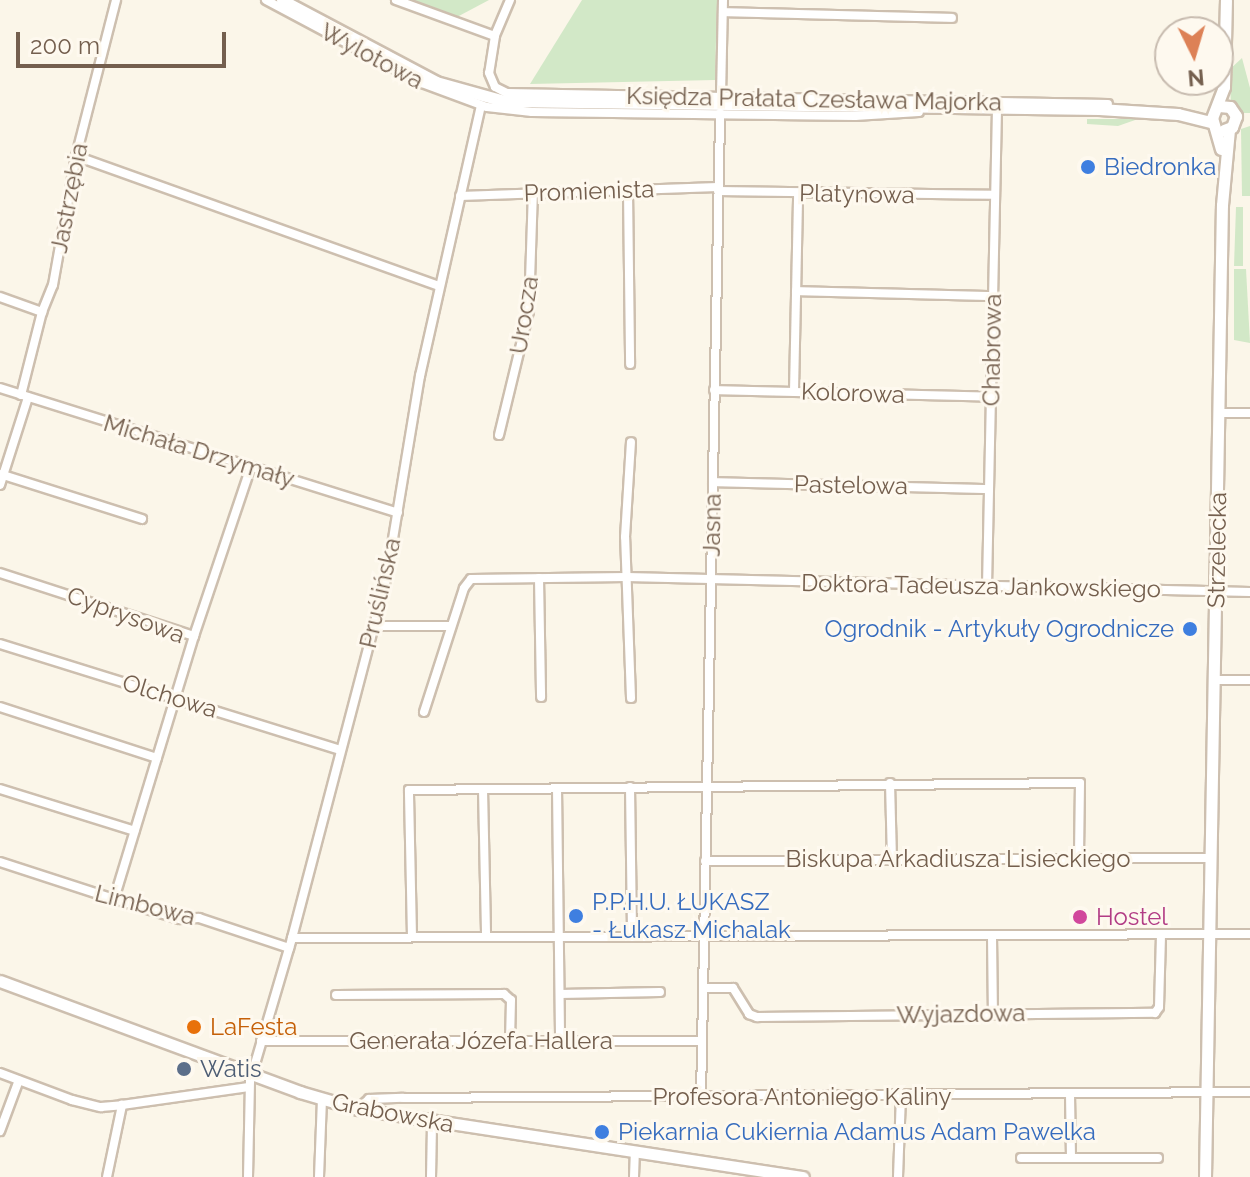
<!DOCTYPE html>
<meta charset="utf-8">
<style>
body{margin:0}
#map{position:relative;width:1250px;height:1177px;overflow:hidden;background:#fbf6e9;font-family:Raleway,sans-serif}
div>[style]{position:absolute}
[style*='--x']{left:calc(var(--x)*1px);top:calc(var(--y)*1px);width:calc(var(--w)*1px);rotate:calc(var(--a)*1deg)}
.green>*{inset:0;background:#d2e8c7}
.roads{filter:drop-shadow(2px 0 #cdbfaf) drop-shadow(-2px 0 #cdbfaf) drop-shadow(0 2px #cdbfaf) drop-shadow(0 -2px #cdbfaf)}
.street>*{height:8px;margin:-4px;padding:0 4px;transform-origin:4px;border-radius:4px;background:#fff}
.secondary>*{height:11px;margin:-5.5px;padding:0 5.5px;transform-origin:5.5px;border-radius:5.5px;background:#fff}
.dots>*{width:22px;height:22px;translate:-50% -50%;box-sizing:border-box;border:4px solid #fef9ef;border-radius:50%}
span{translate:-50% -50%;white-space:nowrap;text-align:center;line-height:1.15;-webkit-text-stroke:6px #fef9ef;paint-order:stroke}
.street-label{font-size:24px;color:#745f4e}
.shop-label{font-size:24px;color:#366cbe}
.left{translate:0 -50%;text-align:left}
.right{translate:-100% -50%;text-align:right}
.hotel-label{font-size:24px;color:#b23c85}
.food-label{font-size:24px;color:#c56008}
.service-label{font-size:24px;color:#4e5e75}
.north{position:absolute;left:1154px;top:16px;width:80px;height:80px;box-sizing:border-box;background:#fef9ef;border:2px solid #c7bbaf;border-radius:50%;rotate:175deg;font-size:22px;font-weight:700;line-height:32px;text-align:center;color:#745f4e}
.north::after{content:'';display:block;margin:auto;width:28px;height:36px;background:#dd8156;clip-path:polygon(50% 0,100% 100%,50% 72%,0 100%)}
.scale{position:absolute;left:16px;top:32px;width:210px;height:36px;box-sizing:border-box;border:4px solid #745f4e;border-top:0;padding-left:10px;font-size:24px;line-height:28px;white-space:nowrap;color:#745f4e;-webkit-text-stroke:6px #fef9ef;paint-order:stroke}
</style>
<div id="map">
<div class="green">
<div style="clip-path:polygon(414px 0,489px 0,457px 17px)"></div>
<div style="clip-path:polygon(582px 0,717px 0,715px 80px,530px 84px)"></div>
<div style="clip-path:polygon(1242px 58px,1250px 88px,1250px 113px,1242px 113px,1231px 103px,1229px 70px)"></div>
<div style="clip-path:polygon(1087px 119px,1138px 119px,1118px 126px,1087px 124px)"></div>
<div style="clip-path:polygon(1250px 126px,1250px 196px,1242px 196px,1241px 129px)"></div>
<div style="clip-path:polygon(1236px 207px,1243px 207px,1243px 266px,1234px 266px)"></div>
<div style="clip-path:polygon(1234px 269px,1246px 269px,1250px 343px,1234px 340px)"></div>
</div>
<div class="roads">
<div class="street">
<div style="--x:266;--y:0;--w:177;--a:28"></div>
<div style="--x:422;--y:83;--w:69;--a:20.3"></div>
<div style="--x:487;--y:107;--w:45;--a:6.3"></div>
<div style="--x:532;--y:112;--w:323;--a:0.7"></div>
<div style="--x:855;--y:116;--w:64;--a:-3.6"></div>
<div style="--x:396;--y:0;--w:105;--a:20"></div>
<div style="--x:510;--y:0;--w:39;--a:113"></div>
<div style="--x:495;--y:36;--w:37;--a:99"></div>
<div style="--x:489;--y:73;--w:15;--a:67"></div>
<div style="--x:495;--y:87;--w:13;--a:27"></div>
<div style="--x:507;--y:93;--w:601;--a:1.05"></div>
<div style="--x:723;--y:12;--w:229;--a:1.5"></div>
<div style="--x:721;--y:96;--w:96;--a:-88.8"></div>
<div style="--x:76;--y:156;--w:386;--a:19.7"></div>
<div style="--x:628;--y:191;--w:173;--a:89.3"></div>
<div style="--x:718;--y:191;--w:277;--a:0.8"></div>
<div style="--x:460;--y:196;--w:258;--a:-2"></div>
<div style="--x:796;--y:291;--w:197;--a:1.5"></div>
<div style="--x:0;--y:297;--w:45;--a:19.7"></div>
<div style="--x:0;--y:388;--w:417;--a:17.4"></div>
<div style="--x:714;--y:390;--w:277;--a:1.4"></div>
<div style="--x:794;--y:391;--w:198;--a:-88.8"></div>
<div style="--x:21;--y:395;--w:86;--a:-75.8"></div>
<div style="--x:42;--y:312;--w:29;--a:-68"></div>
<div style="--x:53;--y:285;--w:131;--a:-79.9"></div>
<div style="--x:76;--y:156;--w:161;--a:-75.6"></div>
<div style="--x:1219;--y:413;--w:31;--a:0"></div>
<div style="--x:499;--y:435;--w:128;--a:-76.4"></div>
<div style="--x:529;--y:311;--w:118;--a:-88.1"></div>
<div style="--x:0;--y:474;--w:149;--a:17.6"></div>
<div style="--x:713;--y:482;--w:276;--a:1.5"></div>
<div style="--x:0;--y:485;--w:92;--a:-72.3"></div>
<div style="--x:0;--y:573;--w:204;--a:18"></div>
<div style="--x:194;--y:636;--w:275;--a:106.9"></div>
<div style="--x:539;--y:578;--w:119;--a:89"></div>
<div style="--x:987;--y:586;--w:473;--a:-88.8"></div>
<div style="--x:374;--y:626;--w:77;--a:0"></div>
<div style="--x:194;--y:636;--w:178;--a:-71.4"></div>
<div style="--x:0;--y:644;--w:356;--a:17.3"></div>
<div style="--x:1215;--y:680;--w:35;--a:0"></div>
<div style="--x:631;--y:698;--w:161;--a:-92.1"></div>
<div style="--x:625;--y:537;--w:95;--a:-86.4"></div>
<div style="--x:0;--y:707;--w:165;--a:18"></div>
<div style="--x:424;--y:712;--w:130;--a:-72.1"></div>
<div style="--x:464;--y:588;--w:11;--a:-52"></div>
<div style="--x:471;--y:579;--w:156;--a:-0.7"></div>
<div style="--x:627;--y:577;--w:623;--a:1.38"></div>
<div style="--x:890;--y:783;--w:76;--a:88.5"></div>
<div style="--x:630;--y:787;--w:149;--a:89.2"></div>
<div style="--x:557;--y:788;--w:253;--a:89.3"></div>
<div style="--x:0;--y:789;--w:141;--a:17.3"></div>
<div style="--x:483;--y:789;--w:148;--a:88.8"></div>
<div style="--x:705;--y:861;--w:506;--a:-0.34"></div>
<div style="--x:0;--y:862;--w:120;--a:18"></div>
<div style="--x:114;--y:899;--w:69;--a:16.9"></div>
<div style="--x:180;--y:919;--w:19;--a:-3"></div>
<div style="--x:199;--y:918;--w:95;--a:18.4"></div>
<div style="--x:992;--y:936;--w:77;--a:89.3"></div>
<div style="--x:412;--y:937;--w:147;--a:-91.2"></div>
<div style="--x:409;--y:790;--w:671;--a:-0.6"></div>
<div style="--x:1080;--y:783;--w:74;--a:90.8"></div>
<div style="--x:292;--y:938;--w:958;--a:-0.24"></div>
<div style="--x:703;--y:988;--w:30;--a:0"></div>
<div style="--x:733;--y:988;--w:31;--a:58"></div>
<div style="--x:749;--y:1014;--w:9;--a:21"></div>
<div style="--x:757;--y:1017;--w:398;--a:-0.6"></div>
<div style="--x:1155;--y:1013;--w:7;--a:-56"></div>
<div style="--x:1159;--y:1007;--w:73;--a:-88.4"></div>
<div style="--x:560;--y:994;--w:100;--a:-1.1"></div>
<div style="--x:336;--y:995;--w:168;--a:-0.3"></div>
<div style="--x:504;--y:994;--w:9;--a:41"></div>
<div style="--x:511;--y:1000;--w:40;--a:91.4"></div>
<div style="--x:261;--y:1041;--w:441;--a:0"></div>
<div style="--x:0;--y:1073;--w:77;--a:20.6"></div>
<div style="--x:72;--y:1100;--w:30;--a:14"></div>
<div style="--x:101;--y:1107;--w:21;--a:-5"></div>
<div style="--x:1070;--y:1094;--w:63;--a:89.1"></div>
<div style="--x:701;--y:1098;--w:985;--a:-88.89"></div>
<div style="--x:358;--y:1109;--w:15;--a:-42"></div>
<div style="--x:369;--y:1099;--w:34;--a:-2"></div>
<div style="--x:403;--y:1098;--w:847;--a:-0.41"></div>
<div style="--x:0;--y:1131;--w:54;--a:-69.6"></div>
<div style="--x:1021;--y:1158;--w:137;--a:0"></div>
<div style="--x:107;--y:1177;--w:74;--a:-78.2"></div>
<div style="--x:122;--y:1105;--w:128;--a:-8.1"></div>
<div style="--x:248;--y:1177;--w:96;--a:-88.8"></div>
<div style="--x:250;--y:1081;--w:149;--a:-73.6"></div>
<div style="--x:292;--y:938;--w:375;--a:-75.3"></div>
<div style="--x:387;--y:575;--w:202;--a:-80.6"></div>
<div style="--x:420;--y:376;--w:277;--a:-77.3"></div>
<div style="--x:319;--y:1177;--w:78;--a:-87.8"></div>
<div style="--x:431;--y:1177;--w:54;--a:-88.9"></div>
<div style="--x:634;--y:1177;--w:25;--a:-88"></div>
<div style="--x:898;--y:1177;--w:80;--a:-87.9"></div>
</div>
<div class="secondary">
<div style="--x:282;--y:0;--w:174;--a:28"></div>
<div style="--x:436;--y:82;--w:71;--a:15.6"></div>
<div style="--x:504;--y:101;--w:595;--a:0.77"></div>
<div style="--x:1099;--y:109;--w:79;--a:3.6"></div>
<div style="--x:1178;--y:114;--w:36;--a:14"></div>
<div style="--x:1219;--y:106;--w:11;--a:5"></div>
<div style="--x:1230;--y:107;--w:11;--a:56"></div>
<div style="--x:1236;--y:116;--w:12;--a:110"></div>
<div style="--x:1232;--y:127;--w:9;--a:159"></div>
<div style="--x:1221;--y:149;--w:32;--a:-106"></div>
<div style="--x:1212;--y:118;--w:33;--a:-69"></div>
<div style="--x:1224;--y:87;--w:87;--a:-88.7"></div>
<div style="--x:0;--y:981;--w:320;--a:20.3"></div>
<div style="--x:300;--y:1092;--w:60;--a:16.3"></div>
<div style="--x:358;--y:1109;--w:450;--a:8.7"></div>
<div style="--x:1205;--y:1177;--w:972;--a:-89"></div>
<div style="--x:1222;--y:205;--w:76;--a:-84.7"></div>
</div>
</div>
<div class="dots">
<div style="left:1088px;top:167px;background:#3f7fe0"></div>
<div style="left:1190px;top:629px;background:#3f7fe0"></div>
<div style="left:576px;top:916px;background:#3f7fe0"></div>
<div style="left:1080px;top:917px;background:#d1479c"></div>
<div style="left:194px;top:1027px;background:#e8710a"></div>
<div style="left:184px;top:1069px;background:#5c6f8a"></div>
<div style="left:602px;top:1132px;background:#3f7fe0"></div>
</div>
<div class="street-label">
<span style="left:372px;top:56px;rotate:28deg">Wylotowa</span>
<span style="left:814px;top:99px;rotate:1deg">Księdza Prałata Czesława Majorka</span>
<span style="left:589px;top:191px;rotate:-2deg">Promienista</span>
<span style="left:857px;top:194px;rotate:1deg">Platynowa</span>
<span style="left:69px;top:198px;rotate:-79deg">Jastrzębia</span>
<span style="left:524px;top:315px;rotate:-81deg">Urocza</span>
<span style="left:992px;top:350px;rotate:-89deg">Chabrowa</span>
<span style="left:853px;top:393px;rotate:2deg">Kolorowa</span>
<span style="left:199px;top:451px;rotate:17deg">Michała Drzymały</span>
<span style="left:851px;top:485px;rotate:1deg">Pastelowa</span>
<span style="left:712px;top:525px;rotate:-89deg">Jasna</span>
<span style="left:1217px;top:550px;rotate:-89deg">Strzelecka</span>
<span style="left:981px;top:586px;rotate:1deg">Doktora Tadeusza Jankowskiego</span>
<span style="left:380px;top:593px;rotate:-77deg">Pruślińska</span>
<span style="left:126px;top:615px;rotate:20deg">Cyprysowa</span>
<span style="left:170px;top:696px;rotate:17deg">Olchowa</span>
<span style="left:958px;top:859px">Biskupa Arkadiusza Lisieckiego</span>
<span style="left:145px;top:905px;rotate:14deg">Limbowa</span>
<span style="left:961px;top:1014px;rotate:-1deg">Wyjazdowa</span>
<span style="left:481px;top:1041px">Generała Józefa Hallera</span>
<span style="left:802px;top:1097px">Profesora Antoniego Kaliny</span>
<span style="left:393px;top:1113px;rotate:11deg">Grabowska</span>
</div>
<div class="shop-label">
<span class="left" style="left:1104px;top:167px">Biedronka</span>
<span class="right" style="left:1174px;top:629px">Ogrodnik - Artykuły Ogrodnicze</span>
<span class="left" style="left:592px;top:916px">P.P.H.U. ŁUKASZ<br>- Łukasz Michalak</span>
<span class="left" style="left:618px;top:1132px">Piekarnia Cukiernia Adamus Adam Pawelka</span>
</div>
<div class="hotel-label">
<span class="left" style="left:1096px;top:917px">Hostel</span>
</div>
<div class="food-label">
<span class="left" style="left:210px;top:1027px">LaFesta</span>
</div>
<div class="service-label">
<span class="left" style="left:200px;top:1069px">Watis</span>
</div>
<div class="north">N</div>
<div class="scale">200 m</div>
</div>
